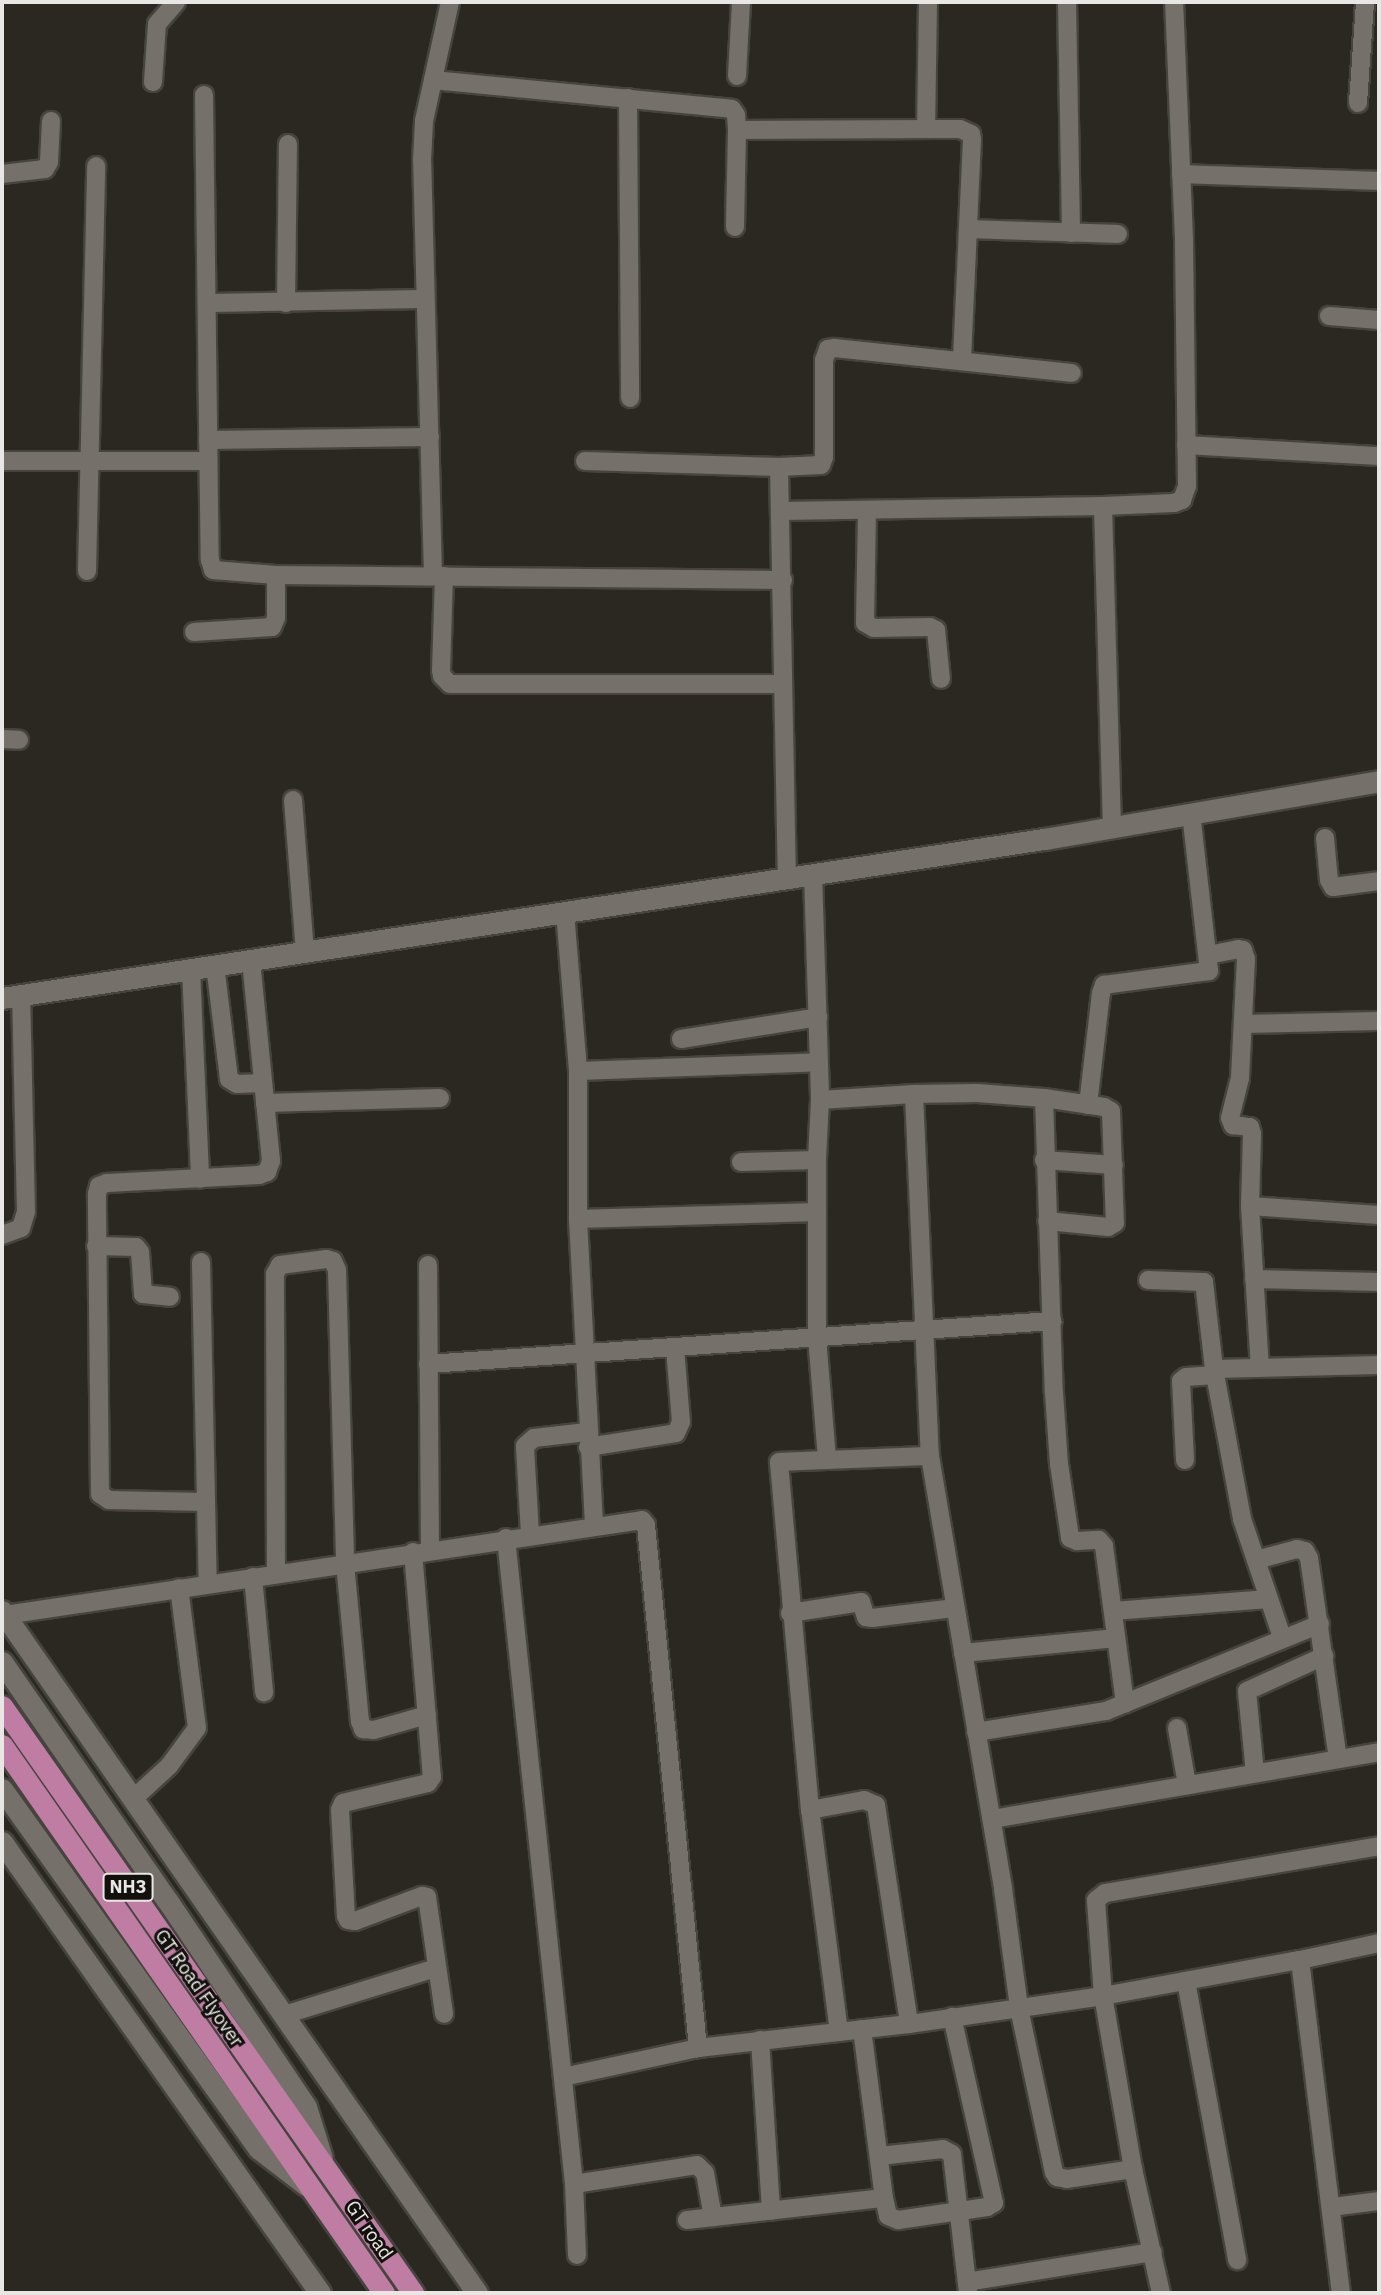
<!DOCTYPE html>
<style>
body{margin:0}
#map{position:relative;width:1381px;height:2295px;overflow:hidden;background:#2b2821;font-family:"IBM Plex Sans",sans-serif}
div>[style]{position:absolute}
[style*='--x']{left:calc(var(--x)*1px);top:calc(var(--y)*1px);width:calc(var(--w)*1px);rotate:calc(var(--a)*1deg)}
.roads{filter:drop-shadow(2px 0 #46443f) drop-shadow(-2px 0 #46443f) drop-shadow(0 2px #46443f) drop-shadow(0 -2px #46443f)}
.minor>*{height:18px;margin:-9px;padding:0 9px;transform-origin:9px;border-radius:9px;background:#75716a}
.tertiary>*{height:21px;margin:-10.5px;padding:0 10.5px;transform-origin:10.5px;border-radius:10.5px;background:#75716a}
.secondary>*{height:21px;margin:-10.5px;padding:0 10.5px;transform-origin:10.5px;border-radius:10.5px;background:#75716a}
.trunk>*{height:21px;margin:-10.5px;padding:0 10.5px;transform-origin:10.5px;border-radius:10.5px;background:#c07da3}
span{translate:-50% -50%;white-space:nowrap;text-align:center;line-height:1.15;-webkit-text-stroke:6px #12110e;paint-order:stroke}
.shield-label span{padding:2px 5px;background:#12110e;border:2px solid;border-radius:5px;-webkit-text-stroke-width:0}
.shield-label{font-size:18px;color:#e9e7e3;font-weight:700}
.street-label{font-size:19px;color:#e9e7e3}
.frame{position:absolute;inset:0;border:4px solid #e9e7e3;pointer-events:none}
</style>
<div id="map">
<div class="roads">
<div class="minor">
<div style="--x:1067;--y:2;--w:231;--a:89"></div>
<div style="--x:737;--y:76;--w:74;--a:-86.9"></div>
<div style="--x:433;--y:80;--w:300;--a:5.5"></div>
<div style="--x:732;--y:109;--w:7;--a:56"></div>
<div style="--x:736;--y:115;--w:15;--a:86"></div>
<div style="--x:737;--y:130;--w:97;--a:91.2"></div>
<div style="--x:153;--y:82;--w:58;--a:-86.1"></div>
<div style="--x:157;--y:24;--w:29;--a:-49"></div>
<div style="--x:204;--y:95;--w:465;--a:89.3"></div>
<div style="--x:210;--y:560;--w:10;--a:73"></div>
<div style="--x:213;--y:570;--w:63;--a:4.5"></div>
<div style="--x:276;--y:575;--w:507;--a:0.57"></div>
<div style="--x:628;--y:98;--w:300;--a:89.6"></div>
<div style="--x:1358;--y:103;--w:101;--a:-86"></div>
<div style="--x:926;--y:129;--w:34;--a:0"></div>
<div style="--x:960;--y:129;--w:12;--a:24"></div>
<div style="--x:971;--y:134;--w:5;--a:79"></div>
<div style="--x:972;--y:139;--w:222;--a:92.6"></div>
<div style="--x:737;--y:130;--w:189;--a:-0.3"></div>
<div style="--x:926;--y:129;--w:127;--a:-89.1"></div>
<div style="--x:2;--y:174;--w:43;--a:-6.6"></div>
<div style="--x:45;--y:169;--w:8;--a:-60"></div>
<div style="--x:49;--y:162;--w:41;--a:-87.2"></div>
<div style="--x:1181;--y:174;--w:198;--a:2"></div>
<div style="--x:968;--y:229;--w:150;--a:1.9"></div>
<div style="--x:207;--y:303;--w:218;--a:-1.1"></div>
<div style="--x:286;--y:303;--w:159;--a:-89.3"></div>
<div style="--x:1329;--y:316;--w:50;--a:4.6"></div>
<div style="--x:208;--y:440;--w:222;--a:-0.8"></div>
<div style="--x:1186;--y:445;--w:193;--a:3.3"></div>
<div style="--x:2;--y:461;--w:206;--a:0"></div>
<div style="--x:585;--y:461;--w:194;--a:1.8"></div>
<div style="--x:779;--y:467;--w:42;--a:-2.7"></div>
<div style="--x:821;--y:465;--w:9;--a:-69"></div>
<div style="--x:824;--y:457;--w:97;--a:-90"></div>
<div style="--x:824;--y:360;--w:12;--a:-70"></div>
<div style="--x:828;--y:349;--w:6;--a:-9"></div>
<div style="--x:834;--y:348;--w:239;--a:6"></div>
<div style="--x:779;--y:467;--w:409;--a:88.9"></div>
<div style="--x:1103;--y:506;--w:321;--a:88.4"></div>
<div style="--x:867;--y:510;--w:113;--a:91"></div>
<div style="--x:865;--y:623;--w:10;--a:29"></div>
<div style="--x:874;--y:628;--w:56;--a:-1"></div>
<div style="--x:930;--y:627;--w:7;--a:27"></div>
<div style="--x:936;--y:630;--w:49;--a:84.2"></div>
<div style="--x:780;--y:511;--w:323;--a:-0.9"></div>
<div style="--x:1103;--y:506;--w:71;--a:-2.4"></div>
<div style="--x:1174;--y:503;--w:9;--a:-21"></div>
<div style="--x:1182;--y:500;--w:15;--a:-70"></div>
<div style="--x:1187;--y:486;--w:247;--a:-90.7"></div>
<div style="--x:1184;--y:239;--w:237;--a:-92.4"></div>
<div style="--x:87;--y:571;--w:405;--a:-88.7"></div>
<div style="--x:433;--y:576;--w:416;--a:-91.5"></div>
<div style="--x:422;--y:160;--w:39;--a:-87"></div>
<div style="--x:424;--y:121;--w:122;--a:-77.7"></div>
<div style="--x:444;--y:576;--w:94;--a:91.8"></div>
<div style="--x:441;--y:670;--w:6;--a:81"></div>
<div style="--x:442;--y:676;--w:11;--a:45"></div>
<div style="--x:450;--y:684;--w:331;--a:0"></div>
<div style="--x:194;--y:632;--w:78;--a:-3.7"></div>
<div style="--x:272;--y:627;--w:10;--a:-66"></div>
<div style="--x:276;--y:618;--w:43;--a:-90"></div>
<div style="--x:2;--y:739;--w:17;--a:3"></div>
<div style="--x:293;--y:800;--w:151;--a:85.5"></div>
<div style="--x:1325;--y:838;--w:42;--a:84.6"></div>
<div style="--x:1329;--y:880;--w:8;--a:60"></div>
<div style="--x:1333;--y:887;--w:46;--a:-7.4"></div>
<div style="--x:813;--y:874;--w:226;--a:88.2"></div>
<div style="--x:820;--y:1100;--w:94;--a:-3.7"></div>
<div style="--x:914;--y:1094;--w:362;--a:87.5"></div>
<div style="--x:930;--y:1456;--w:439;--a:80.4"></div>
<div style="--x:1003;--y:1889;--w:120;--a:82.3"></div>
<div style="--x:1019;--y:2008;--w:168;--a:78"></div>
<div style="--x:1054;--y:2172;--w:6;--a:59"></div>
<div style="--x:1057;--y:2177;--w:10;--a:11"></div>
<div style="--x:1067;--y:2179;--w:67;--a:-8.6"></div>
<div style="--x:565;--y:912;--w:160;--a:85.3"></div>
<div style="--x:578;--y:1071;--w:148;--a:90"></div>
<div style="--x:578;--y:1219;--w:306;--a:87"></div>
<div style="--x:1208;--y:955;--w:31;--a:-11"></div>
<div style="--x:1238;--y:949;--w:5;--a:11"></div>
<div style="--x:1243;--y:950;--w:9;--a:72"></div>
<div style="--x:1246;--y:959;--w:119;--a:92.9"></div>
<div style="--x:1240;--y:1078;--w:41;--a:104"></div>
<div style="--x:1230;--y:1118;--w:8;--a:67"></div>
<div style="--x:1233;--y:1125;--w:17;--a:7"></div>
<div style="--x:1250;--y:1127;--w:7;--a:74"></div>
<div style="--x:1252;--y:1134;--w:72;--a:91.6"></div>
<div style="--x:1250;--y:1206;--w:162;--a:86.5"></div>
<div style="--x:215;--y:965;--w:115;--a:83"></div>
<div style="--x:229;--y:1079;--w:9;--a:32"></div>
<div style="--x:237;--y:1084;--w:26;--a:-2"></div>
<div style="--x:191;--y:969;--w:210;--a:87.5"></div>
<div style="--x:1243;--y:1024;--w:136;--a:-1.3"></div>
<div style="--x:681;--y:1039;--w:139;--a:-9.1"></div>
<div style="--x:578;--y:1071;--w:241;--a:-2.1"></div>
<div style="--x:914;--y:1094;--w:63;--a:-0.9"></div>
<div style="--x:977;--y:1093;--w:67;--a:4.3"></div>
<div style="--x:1044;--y:1098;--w:61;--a:8.5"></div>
<div style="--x:1104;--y:1107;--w:8;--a:30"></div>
<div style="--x:1111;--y:1111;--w:112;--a:88"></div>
<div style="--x:1115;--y:1223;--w:8;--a:150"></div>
<div style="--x:1108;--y:1227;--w:61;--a:-174.4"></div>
<div style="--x:1044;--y:1098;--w:295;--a:88.1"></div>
<div style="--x:1054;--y:1393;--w:71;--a:86"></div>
<div style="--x:1059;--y:1464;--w:75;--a:81.5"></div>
<div style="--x:1070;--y:1538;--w:8;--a:23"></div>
<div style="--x:1077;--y:1541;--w:22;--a:-3"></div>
<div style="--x:1099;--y:1540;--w:8;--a:50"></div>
<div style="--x:1104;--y:1546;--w:159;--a:82.4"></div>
<div style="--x:820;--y:1100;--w:60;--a:92.9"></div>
<div style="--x:817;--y:1160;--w:177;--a:90"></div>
<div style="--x:817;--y:1337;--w:122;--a:85.3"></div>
<div style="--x:265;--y:1103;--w:175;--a:-1.6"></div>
<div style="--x:1088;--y:1105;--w:113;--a:-83.4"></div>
<div style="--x:1101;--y:993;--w:9;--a:-69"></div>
<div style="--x:1104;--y:985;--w:106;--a:-7.6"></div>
<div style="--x:1209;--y:971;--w:158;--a:-96.5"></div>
<div style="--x:1044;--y:1160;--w:70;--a:4.1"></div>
<div style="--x:741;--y:1162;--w:76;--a:-1.5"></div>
<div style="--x:1250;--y:1206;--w:129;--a:4"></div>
<div style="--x:578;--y:1219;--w:239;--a:-1.7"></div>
<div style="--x:2;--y:1235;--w:20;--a:-20"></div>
<div style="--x:21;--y:1228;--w:17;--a:-73"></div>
<div style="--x:26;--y:1212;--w:217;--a:-91.3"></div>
<div style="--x:96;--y:1246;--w:40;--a:1.4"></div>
<div style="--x:136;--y:1247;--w:6;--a:51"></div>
<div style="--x:140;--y:1252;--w:42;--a:85.9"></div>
<div style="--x:143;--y:1294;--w:27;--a:6"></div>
<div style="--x:201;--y:1262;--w:322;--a:88.8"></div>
<div style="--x:428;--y:1265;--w:285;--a:89.6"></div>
<div style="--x:1254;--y:1279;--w:125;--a:1.4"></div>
<div style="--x:1148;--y:1280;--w:56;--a:2"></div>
<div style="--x:1204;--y:1282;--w:88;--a:83.4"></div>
<div style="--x:1214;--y:1369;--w:153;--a:79.4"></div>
<div style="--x:1242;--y:1519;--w:125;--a:71.3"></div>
<div style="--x:428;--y:1364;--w:626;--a:-3.94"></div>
<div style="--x:1214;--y:1369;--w:165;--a:-1.4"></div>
<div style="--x:588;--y:1447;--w:89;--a:-9"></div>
<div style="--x:676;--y:1433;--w:12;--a:-66"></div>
<div style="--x:681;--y:1422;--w:74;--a:-94.6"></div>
<div style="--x:1185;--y:1460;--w:79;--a:-92.9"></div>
<div style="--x:1181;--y:1381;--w:6;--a:-39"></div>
<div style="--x:1186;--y:1377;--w:29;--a:-4"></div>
<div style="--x:205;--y:1502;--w:96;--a:-178.8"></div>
<div style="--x:109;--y:1500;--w:11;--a:-146"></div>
<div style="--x:100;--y:1494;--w:300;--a:-90.6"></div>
<div style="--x:97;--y:1194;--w:8;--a:-76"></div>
<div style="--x:99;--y:1186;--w:9;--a:-21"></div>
<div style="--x:107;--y:1183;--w:152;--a:-3"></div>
<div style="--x:259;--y:1175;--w:9;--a:-21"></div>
<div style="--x:267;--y:1172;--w:12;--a:-70"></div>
<div style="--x:271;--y:1161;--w:202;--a:-95.7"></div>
<div style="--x:530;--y:1534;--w:88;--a:-93.3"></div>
<div style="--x:525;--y:1446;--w:12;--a:-42"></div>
<div style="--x:534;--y:1438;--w:53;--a:-6.5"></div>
<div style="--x:506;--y:1538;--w:650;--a:83.99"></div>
<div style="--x:574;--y:2184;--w:71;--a:87.6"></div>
<div style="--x:413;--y:1552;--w:226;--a:85.2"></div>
<div style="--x:432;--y:1777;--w:7;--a:124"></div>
<div style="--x:428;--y:1783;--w:87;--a:166.8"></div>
<div style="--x:343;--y:1803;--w:8;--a:113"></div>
<div style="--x:340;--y:1810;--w:106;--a:86.8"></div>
<div style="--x:346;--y:1916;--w:4;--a:63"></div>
<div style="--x:348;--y:1920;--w:7;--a:8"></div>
<div style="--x:355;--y:1921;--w:72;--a:-20.5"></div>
<div style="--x:422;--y:1896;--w:5;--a:11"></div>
<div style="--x:427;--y:1897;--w:118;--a:81.7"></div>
<div style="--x:1256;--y:1560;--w:42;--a:-15"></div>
<div style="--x:1297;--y:1549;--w:8;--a:14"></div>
<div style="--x:1305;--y:1551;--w:8;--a:60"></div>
<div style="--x:1309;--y:1558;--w:203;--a:81.8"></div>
<div style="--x:276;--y:1574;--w:300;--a:-90.2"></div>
<div style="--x:275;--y:1274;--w:10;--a:-61"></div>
<div style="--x:280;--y:1265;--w:47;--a:-7.3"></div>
<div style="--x:327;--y:1259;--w:6;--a:18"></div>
<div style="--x:333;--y:1261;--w:10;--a:66"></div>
<div style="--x:337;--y:1270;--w:293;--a:88.4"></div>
<div style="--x:345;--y:1563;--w:159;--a:84.6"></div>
<div style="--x:360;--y:1721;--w:9;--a:69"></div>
<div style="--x:363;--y:1729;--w:11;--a:5"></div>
<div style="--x:374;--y:1730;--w:55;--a:-15.8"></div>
<div style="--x:253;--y:1577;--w:116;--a:84.5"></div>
<div style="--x:1113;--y:1611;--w:156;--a:-4.4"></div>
<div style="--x:790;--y:1613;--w:72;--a:-8.8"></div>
<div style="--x:861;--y:1602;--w:16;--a:72"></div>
<div style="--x:866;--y:1617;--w:6;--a:9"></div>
<div style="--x:872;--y:1618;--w:84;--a:-6.9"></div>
<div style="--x:5;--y:1615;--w:644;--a:-8.48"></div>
<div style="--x:642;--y:1520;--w:6;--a:51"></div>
<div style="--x:646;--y:1525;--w:526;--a:84.32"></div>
<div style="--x:963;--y:1653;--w:154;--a:-5.6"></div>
<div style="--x:1177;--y:1728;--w:58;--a:80"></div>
<div style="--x:976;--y:1732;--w:132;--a:-9.2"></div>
<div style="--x:1106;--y:1711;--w:231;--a:-22.1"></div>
<div style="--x:1255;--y:1773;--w:82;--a:-95.6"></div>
<div style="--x:1247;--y:1691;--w:85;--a:-24.4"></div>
<div style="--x:133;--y:1799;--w:49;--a:-42.5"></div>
<div style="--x:169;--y:1766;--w:47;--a:-53.6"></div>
<div style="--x:197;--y:1728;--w:141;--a:-97.3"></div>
<div style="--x:810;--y:1810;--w:55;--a:-10.5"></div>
<div style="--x:864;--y:1800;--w:13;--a:23"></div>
<div style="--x:876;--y:1805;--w:221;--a:81.4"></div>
<div style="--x:992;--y:1819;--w:393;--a:-9.8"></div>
<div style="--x:1300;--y:1960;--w:336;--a:83"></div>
<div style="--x:1186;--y:1981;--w:284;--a:79.6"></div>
<div style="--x:284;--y:2015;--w:159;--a:-17.2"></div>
<div style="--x:862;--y:2029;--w:170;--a:82.6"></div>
<div style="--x:884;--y:2198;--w:18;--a:77"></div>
<div style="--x:888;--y:2216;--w:11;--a:22"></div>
<div style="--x:898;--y:2220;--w:90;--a:-8.3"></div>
<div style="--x:987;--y:2207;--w:8;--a:-30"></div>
<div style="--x:994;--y:2203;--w:191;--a:-102.7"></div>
<div style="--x:839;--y:2032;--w:224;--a:-97.4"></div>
<div style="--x:810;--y:1810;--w:349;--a:-95.1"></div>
<div style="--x:779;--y:1462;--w:151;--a:-2.3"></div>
<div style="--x:760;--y:2040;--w:171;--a:86.3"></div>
<div style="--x:563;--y:2077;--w:138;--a:-12.1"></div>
<div style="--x:698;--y:2048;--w:212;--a:-6.5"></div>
<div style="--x:909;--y:2024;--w:196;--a:-8.2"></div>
<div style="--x:1103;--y:1996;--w:200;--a:-10.4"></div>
<div style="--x:1300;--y:1960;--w:81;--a:-12.1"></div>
<div style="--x:879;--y:2156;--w:64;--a:-6.2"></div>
<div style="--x:943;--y:2149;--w:10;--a:29"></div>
<div style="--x:952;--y:2154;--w:140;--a:83.4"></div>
<div style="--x:574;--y:2184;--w:124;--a:-8.8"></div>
<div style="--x:697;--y:2165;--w:11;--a:45"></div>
<div style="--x:705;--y:2173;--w:45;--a:79.7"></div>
<div style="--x:1332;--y:2207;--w:47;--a:-7.3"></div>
<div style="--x:687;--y:2220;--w:198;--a:-6.4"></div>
<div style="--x:967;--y:2282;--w:188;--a:-9.2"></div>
<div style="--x:1161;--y:2293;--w:127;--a:-102.7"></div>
<div style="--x:1133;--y:2169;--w:176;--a:-99.8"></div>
<div style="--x:1103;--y:1996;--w:96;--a:-94.2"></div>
<div style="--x:1096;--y:1900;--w:11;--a:-38"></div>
<div style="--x:1105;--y:1893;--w:278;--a:-9.7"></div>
</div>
<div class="tertiary">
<div style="--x:2;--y:1611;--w:831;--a:55.14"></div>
<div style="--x:2;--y:1662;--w:290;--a:55.3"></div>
<div style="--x:167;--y:1900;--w:249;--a:56.1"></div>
<div style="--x:306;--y:2107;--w:53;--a:72.6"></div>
<div style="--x:2;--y:1789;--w:442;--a:54.5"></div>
<div style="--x:259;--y:2149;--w:59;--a:37.5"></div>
<div style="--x:2;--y:1842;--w:552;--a:54.81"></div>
</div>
<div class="secondary">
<div style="--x:2;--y:998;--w:1054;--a:-8.68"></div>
<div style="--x:1044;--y:839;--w:340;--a:-9.8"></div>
</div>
<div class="trunk">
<div style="--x:2;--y:1706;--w:717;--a:55"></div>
<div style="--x:2;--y:1745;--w:668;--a:55.12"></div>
</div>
</div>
<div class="shield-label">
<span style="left:128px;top:1887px">NH3</span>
</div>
<div class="street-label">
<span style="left:199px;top:1988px;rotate:55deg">GT Road Flyover</span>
<span style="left:369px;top:2230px;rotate:55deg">GT road</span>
</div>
<div class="frame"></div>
</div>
